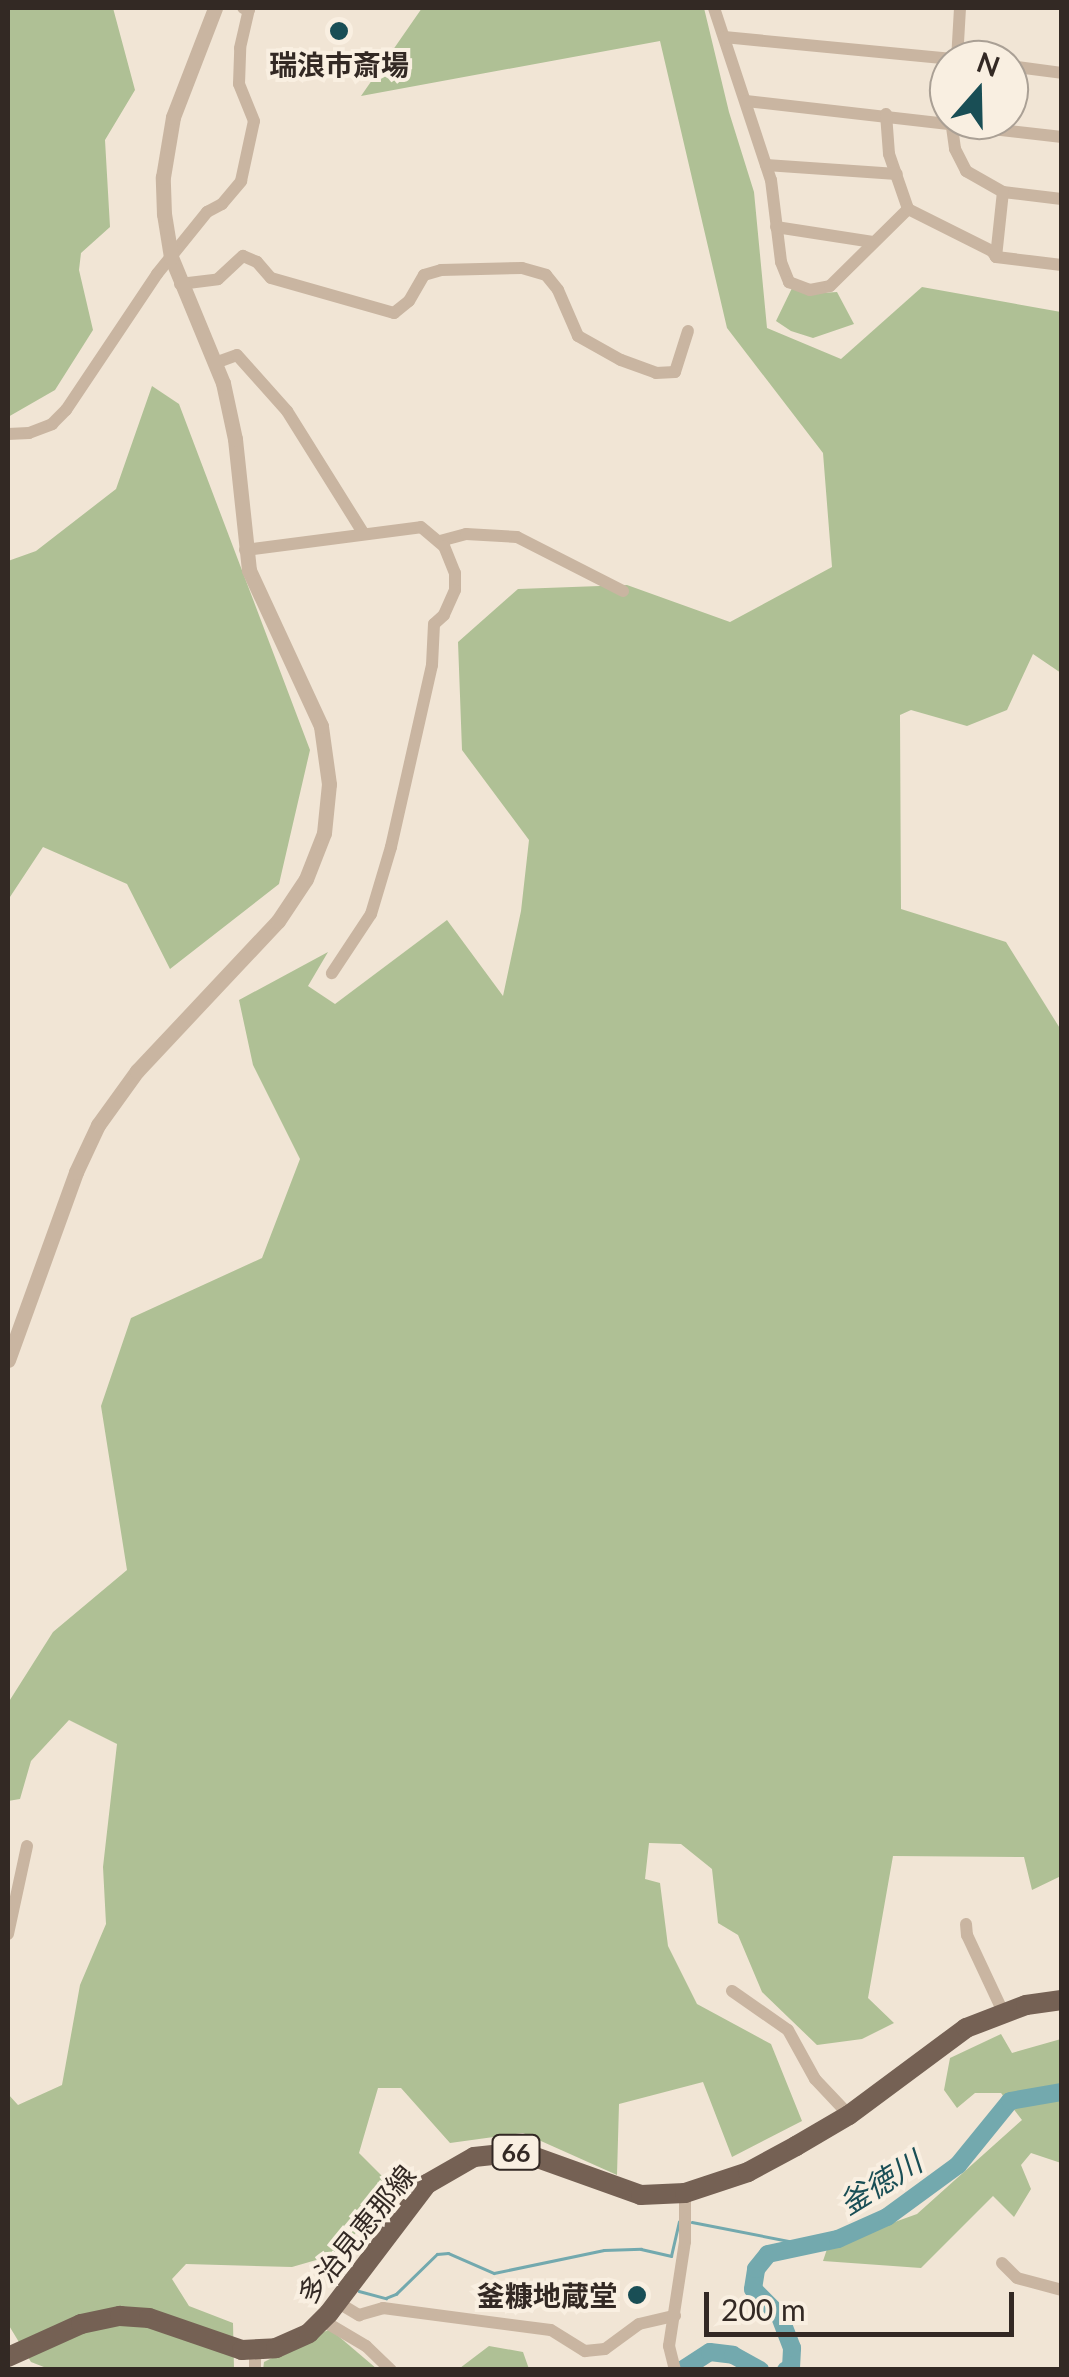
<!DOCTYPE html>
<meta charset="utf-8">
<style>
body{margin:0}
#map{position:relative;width:1069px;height:2377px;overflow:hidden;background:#f1e5d5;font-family:Lato,"Noto Sans JP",sans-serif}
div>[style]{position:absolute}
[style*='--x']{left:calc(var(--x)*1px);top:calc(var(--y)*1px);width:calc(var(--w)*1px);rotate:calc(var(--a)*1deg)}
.green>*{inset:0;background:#afc095}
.stream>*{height:2.5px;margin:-1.25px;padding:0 1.25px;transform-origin:1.25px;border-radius:1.25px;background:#73a9ae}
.river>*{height:18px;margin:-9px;padding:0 9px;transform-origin:9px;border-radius:9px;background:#73a9ae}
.minor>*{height:12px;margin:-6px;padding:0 6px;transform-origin:6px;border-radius:6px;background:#c9b5a1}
.tertiary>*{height:15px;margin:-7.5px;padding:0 7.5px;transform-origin:7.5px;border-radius:7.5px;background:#c9b5a1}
.primary>*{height:20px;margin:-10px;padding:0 10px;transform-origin:10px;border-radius:10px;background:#756154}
.dots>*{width:28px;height:28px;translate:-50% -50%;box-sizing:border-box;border:5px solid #f9efe1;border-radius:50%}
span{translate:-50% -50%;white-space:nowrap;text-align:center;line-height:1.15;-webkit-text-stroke:8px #f9efe1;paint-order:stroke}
.shield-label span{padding:2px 8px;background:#f9efe1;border:2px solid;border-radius:8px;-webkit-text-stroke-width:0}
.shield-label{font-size:25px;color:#332924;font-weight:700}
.poi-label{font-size:28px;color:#332924;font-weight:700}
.right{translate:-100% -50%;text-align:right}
.street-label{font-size:28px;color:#332924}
.water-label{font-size:30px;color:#194e55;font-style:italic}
.frame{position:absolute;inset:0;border:10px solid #332924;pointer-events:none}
.north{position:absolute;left:929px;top:40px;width:100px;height:100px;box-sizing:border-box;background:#f9efe1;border:2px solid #aaa095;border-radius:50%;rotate:20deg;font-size:28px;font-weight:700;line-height:40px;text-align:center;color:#332924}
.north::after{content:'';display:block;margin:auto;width:35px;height:45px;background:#194e55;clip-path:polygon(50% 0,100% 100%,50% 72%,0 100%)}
.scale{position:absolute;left:704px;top:2292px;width:310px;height:45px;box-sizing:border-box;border:5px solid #332924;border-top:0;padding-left:12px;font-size:30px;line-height:35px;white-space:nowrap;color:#332924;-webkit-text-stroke:8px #f9efe1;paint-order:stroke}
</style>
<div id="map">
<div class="green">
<div style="clip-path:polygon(8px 8px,113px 8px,135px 90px,105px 140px,110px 227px,81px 253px,79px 270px,93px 330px,55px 390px,8px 417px)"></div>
<div style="clip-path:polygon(422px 8px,704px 8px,729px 112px,754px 192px,767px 328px,841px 359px,922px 287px,1061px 312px,1061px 673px,1033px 654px,1007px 710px,967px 726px,911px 710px,900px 715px,901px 909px,1006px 942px,1061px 1030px,1061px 1876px,1032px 1890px,1024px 1857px,893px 1856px,868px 1998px,894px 2023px,862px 2039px,817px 2045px,762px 1992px,738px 1935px,718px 1923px,712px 1869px,681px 1844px,649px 1843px,645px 1879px,660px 1883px,668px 1946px,697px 2004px,771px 2044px,802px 2121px,732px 2157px,703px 2082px,619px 2104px,617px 2175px,523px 2133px,450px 2143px,401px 2088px,378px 2088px,359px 2153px,395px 2189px,337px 2254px,292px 2267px,186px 2264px,172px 2279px,189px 2306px,233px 2323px,234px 2369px,49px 2369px,31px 2362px,8px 2324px,8px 2094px,18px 2105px,62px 2085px,80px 1985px,106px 1924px,103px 1867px,117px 1744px,69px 1720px,31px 1761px,20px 1799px,8px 1801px,8px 1703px,53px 1632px,127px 1570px,101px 1406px,131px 1318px,262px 1258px,300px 1159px,253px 1065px,239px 1000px,328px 952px,308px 986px,335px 1004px,447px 920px,503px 996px,521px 911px,529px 840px,462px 750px,458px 642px,518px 589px,627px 585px,730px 622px,832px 567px,823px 453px,727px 328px,660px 41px,361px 96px)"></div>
<div style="clip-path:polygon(793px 286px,806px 294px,837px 292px,854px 324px,813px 338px,791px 331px,776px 321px)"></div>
<div style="clip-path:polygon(152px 386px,179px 404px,310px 750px,279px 884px,170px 969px,127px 884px,43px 847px,8px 900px,8px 561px,36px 551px,116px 489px)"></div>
<div style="clip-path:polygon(1001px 2034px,1012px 2053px,1061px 2039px,1061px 2163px,1031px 2153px,1021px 2165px,1031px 2189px,1014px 2217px,993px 2196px,921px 2268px,823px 2261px,828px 2246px,917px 2214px,1022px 2120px,1001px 2093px,975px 2093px,957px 2108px,944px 2090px,950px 2058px)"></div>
<div style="clip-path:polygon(330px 2329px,377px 2369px,263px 2370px,264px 2362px)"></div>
<div style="clip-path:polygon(489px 2346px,523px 2352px,529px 2369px,433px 2369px,460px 2368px)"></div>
</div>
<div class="stream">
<div style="--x:692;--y:2222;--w:119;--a:11.1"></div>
<div style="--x:359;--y:2291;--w:28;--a:15"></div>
<div style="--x:386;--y:2298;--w:11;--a:-22"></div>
<div style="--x:396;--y:2294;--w:57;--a:-44.3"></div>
<div style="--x:437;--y:2254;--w:11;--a:-5"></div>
<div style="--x:448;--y:2253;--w:50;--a:23.5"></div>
<div style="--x:494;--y:2273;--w:112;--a:-11.8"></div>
<div style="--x:604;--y:2250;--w:37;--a:-2"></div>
<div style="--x:641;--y:2249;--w:31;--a:13"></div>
<div style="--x:671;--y:2256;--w:35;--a:-77"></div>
</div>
<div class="river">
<div style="--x:682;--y:2370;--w:33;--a:-33"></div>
<div style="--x:710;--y:2352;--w:23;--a:7"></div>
<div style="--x:733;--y:2355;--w:31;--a:29"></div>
<div style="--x:786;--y:2370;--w:5;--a:-22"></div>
<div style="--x:791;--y:2368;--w:20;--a:-87"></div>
<div style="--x:792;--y:2348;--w:34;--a:-111"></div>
<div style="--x:780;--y:2316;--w:38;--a:-135"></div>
<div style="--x:753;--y:2289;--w:20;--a:-81"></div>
<div style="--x:756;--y:2269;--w:19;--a:-51"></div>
<div style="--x:768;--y:2254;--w:72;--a:-12.1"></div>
<div style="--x:838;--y:2239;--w:54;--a:-24.2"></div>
<div style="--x:887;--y:2217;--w:88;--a:-36.2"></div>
<div style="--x:958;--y:2165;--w:82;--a:-50.9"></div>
<div style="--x:1010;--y:2101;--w:53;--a:-9.8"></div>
</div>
<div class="minor">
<div style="--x:714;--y:8;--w:181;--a:71.7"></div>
<div style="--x:771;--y:180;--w:83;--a:83"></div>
<div style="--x:781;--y:262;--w:22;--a:68"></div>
<div style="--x:789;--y:282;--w:22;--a:21"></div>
<div style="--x:810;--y:290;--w:20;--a:-11"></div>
<div style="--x:830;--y:286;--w:110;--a:-44.6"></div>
<div style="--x:724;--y:37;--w:240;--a:5.5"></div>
<div style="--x:957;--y:60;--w:52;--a:-86.7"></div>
<div style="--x:1009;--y:66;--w:53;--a:7.5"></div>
<div style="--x:746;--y:101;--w:318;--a:6.5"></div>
<div style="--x:886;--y:114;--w:40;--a:85.7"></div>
<div style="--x:889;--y:154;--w:58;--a:70.9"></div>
<div style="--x:908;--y:209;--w:94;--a:26.6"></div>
<div style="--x:992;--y:251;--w:7;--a:56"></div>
<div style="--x:996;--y:257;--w:66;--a:6.9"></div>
<div style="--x:951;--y:120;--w:29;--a:82"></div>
<div style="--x:955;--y:149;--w:25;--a:63"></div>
<div style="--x:966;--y:171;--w:43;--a:29.6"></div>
<div style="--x:1003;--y:192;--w:59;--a:6.8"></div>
<div style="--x:766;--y:165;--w:131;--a:3.9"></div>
<div style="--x:776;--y:227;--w:98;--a:8.8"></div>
<div style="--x:996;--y:257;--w:65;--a:-83.9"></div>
<div style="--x:180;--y:284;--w:38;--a:-7"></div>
<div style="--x:218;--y:279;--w:34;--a:-43"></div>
<div style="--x:243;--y:256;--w:15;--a:23"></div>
<div style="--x:257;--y:262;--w:21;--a:49"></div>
<div style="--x:271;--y:278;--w:128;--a:15.9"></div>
<div style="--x:394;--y:313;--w:19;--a:-39"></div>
<div style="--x:409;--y:301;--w:30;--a:-60"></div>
<div style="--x:424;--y:275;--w:18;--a:-16"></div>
<div style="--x:441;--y:270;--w:81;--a:-1.4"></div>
<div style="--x:522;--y:268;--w:25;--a:16"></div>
<div style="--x:546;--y:275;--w:19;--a:51"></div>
<div style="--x:558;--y:290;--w:50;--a:66.5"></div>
<div style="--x:578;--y:336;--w:49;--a:29.2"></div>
<div style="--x:621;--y:360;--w:37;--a:20"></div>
<div style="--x:656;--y:373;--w:19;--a:-3"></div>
<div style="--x:675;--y:372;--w:43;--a:-72.4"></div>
<div style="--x:215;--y:363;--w:23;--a:-20"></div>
<div style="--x:237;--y:355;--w:75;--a:48.2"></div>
<div style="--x:287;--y:411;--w:145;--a:58"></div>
<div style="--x:8;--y:434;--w:21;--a:-3"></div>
<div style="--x:29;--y:433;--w:25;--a:-21"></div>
<div style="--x:52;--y:424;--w:20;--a:-45"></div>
<div style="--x:66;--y:410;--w:164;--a:-56.2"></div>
<div style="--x:157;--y:274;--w:80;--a:-51.1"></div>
<div style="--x:207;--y:212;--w:17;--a:-28"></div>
<div style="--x:222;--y:204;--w:30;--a:-50"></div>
<div style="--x:241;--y:181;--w:61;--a:-77.8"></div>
<div style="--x:254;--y:121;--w:40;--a:-112"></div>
<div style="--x:239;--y:84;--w:36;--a:-88"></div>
<div style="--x:240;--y:48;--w:39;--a:-77"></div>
<div style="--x:249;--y:10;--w:6;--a:-162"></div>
<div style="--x:440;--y:541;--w:27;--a:-15"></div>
<div style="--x:466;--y:534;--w:51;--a:3.4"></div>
<div style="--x:517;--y:537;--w:119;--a:27"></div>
<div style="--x:245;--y:550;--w:177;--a:-7.4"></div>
<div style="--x:421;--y:527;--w:30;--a:40"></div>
<div style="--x:444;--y:546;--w:29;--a:68"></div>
<div style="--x:455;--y:573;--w:17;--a:90"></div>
<div style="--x:455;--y:590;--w:27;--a:114"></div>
<div style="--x:444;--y:615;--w:13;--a:138"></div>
<div style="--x:434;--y:624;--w:41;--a:92.8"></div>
<div style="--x:432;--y:665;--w:187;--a:102.7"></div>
<div style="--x:391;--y:847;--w:70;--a:106.6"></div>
<div style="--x:371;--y:914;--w:71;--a:123.5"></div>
<div style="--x:966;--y:1924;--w:11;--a:85"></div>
<div style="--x:967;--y:1935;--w:85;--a:64.9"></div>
<div style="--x:8;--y:1934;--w:90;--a:-77.8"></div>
<div style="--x:732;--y:1991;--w:68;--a:34.9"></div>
<div style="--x:788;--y:2030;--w:56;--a:61.1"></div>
<div style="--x:815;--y:2079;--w:50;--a:46.6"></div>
<div style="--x:1002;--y:2263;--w:21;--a:45"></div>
<div style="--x:1017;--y:2278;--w:47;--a:14.9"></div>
<div style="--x:337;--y:2302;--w:26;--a:31"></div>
<div style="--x:359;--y:2315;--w:25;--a:-16"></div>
<div style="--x:383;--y:2308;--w:169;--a:7.5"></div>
<div style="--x:551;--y:2330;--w:40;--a:32"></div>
<div style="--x:585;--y:2351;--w:20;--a:-6"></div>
<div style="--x:605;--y:2349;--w:42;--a:-36.3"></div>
<div style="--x:639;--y:2324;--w:37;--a:-13"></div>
<div style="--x:322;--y:2320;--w:51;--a:30.6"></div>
<div style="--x:366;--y:2346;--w:35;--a:44"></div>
<div style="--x:255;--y:2352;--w:18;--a:90"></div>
<div style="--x:675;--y:2370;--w:25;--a:-104"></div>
<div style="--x:669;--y:2346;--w:105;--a:-81.3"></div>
<div style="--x:685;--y:2242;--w:49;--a:-90"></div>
</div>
<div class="tertiary">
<div style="--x:8;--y:1360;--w:200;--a:-70.1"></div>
<div style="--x:76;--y:1172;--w:52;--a:-64.9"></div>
<div style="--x:98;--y:1125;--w:67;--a:-54.2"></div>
<div style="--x:137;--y:1071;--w:206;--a:-46.8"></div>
<div style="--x:278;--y:921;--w:50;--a:-56.3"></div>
<div style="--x:306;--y:879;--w:49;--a:-68.6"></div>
<div style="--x:324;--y:833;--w:49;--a:-84.2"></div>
<div style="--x:329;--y:784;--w:59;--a:-97.9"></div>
<div style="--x:321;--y:726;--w:172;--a:-114.8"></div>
<div style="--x:249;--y:570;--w:132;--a:-96.1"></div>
<div style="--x:235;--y:439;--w:57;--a:-102.1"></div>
<div style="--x:223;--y:383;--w:136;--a:-112.4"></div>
<div style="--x:171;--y:257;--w:44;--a:-99.2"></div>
<div style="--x:164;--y:214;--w:37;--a:-92"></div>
<div style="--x:163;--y:177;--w:61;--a:-80.5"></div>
<div style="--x:173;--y:117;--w:117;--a:-68.9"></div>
</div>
<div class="primary">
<div style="--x:8;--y:2357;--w:80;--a:-24.3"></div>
<div style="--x:81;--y:2324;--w:40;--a:-12"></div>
<div style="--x:120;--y:2316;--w:29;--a:4"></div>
<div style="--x:149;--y:2318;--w:98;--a:19"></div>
<div style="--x:242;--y:2350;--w:34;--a:-3"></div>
<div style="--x:276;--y:2348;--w:36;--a:-24"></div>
<div style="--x:309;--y:2333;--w:28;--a:-45"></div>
<div style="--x:329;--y:2313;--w:162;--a:-52.8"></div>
<div style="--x:427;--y:2184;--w:54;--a:-29.9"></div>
<div style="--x:474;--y:2157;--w:47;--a:-6.1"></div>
<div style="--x:521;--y:2152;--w:127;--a:19.7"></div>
<div style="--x:641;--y:2195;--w:44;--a:-2.6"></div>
<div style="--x:685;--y:2193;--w:66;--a:-18.4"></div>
<div style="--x:748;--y:2172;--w:55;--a:-28.4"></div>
<div style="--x:796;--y:2146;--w:61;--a:-30.3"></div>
<div style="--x:849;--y:2115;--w:146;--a:-36.6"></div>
<div style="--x:966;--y:2028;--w:64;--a:-21"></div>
<div style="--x:1026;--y:2005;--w:36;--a:-8"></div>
</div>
<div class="dots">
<div style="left:339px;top:31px;background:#194e55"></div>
<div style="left:637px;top:2295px;background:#194e55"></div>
</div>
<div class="shield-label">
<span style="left:516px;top:2152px">66</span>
</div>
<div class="poi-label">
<span style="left:339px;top:64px">瑞浪市斎場</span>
<span class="right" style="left:617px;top:2295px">釜糠地蔵堂</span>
</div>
<div class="street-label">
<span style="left:356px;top:2234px;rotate:-51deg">多治見恵那線</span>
</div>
<div class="water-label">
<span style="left:880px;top:2182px;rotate:-32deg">釜徳川</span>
</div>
<div class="frame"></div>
<div class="north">N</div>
<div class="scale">200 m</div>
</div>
